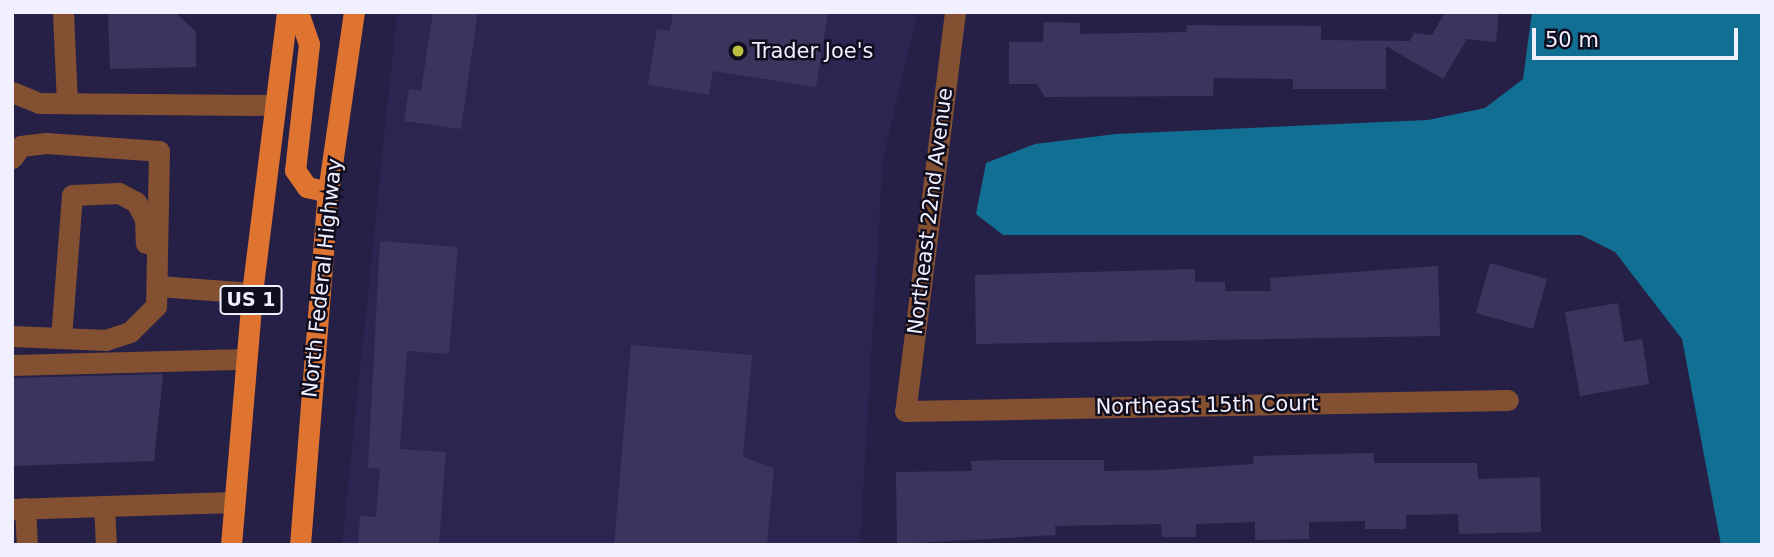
<!DOCTYPE html>
<style>
body{margin:0}
#map{position:relative;width:1774px;height:557px;overflow:hidden;background:#272046;font-family:"DejaVu Sans",sans-serif}
div>[style]{position:absolute}
[style*='--x']{left:calc(var(--x)*1px);top:calc(var(--y)*1px);width:calc(var(--w)*1px);rotate:calc(var(--a)*1deg)}
.built>*{inset:0;background:#2d2451}
.water>*{inset:0;background:#106f92}
.building>*{inset:0;background:#3b355d}
.minor>*{height:21px;margin:-10.5px;padding:0 10.5px;transform-origin:10.5px;border-radius:10.5px;background:#835032}
.major>*{height:21px;margin:-10.5px;padding:0 10.5px;transform-origin:10.5px;border-radius:10.5px;background:#de7430}
.dots>*{width:19px;height:19px;translate:-50% -50%;box-sizing:border-box;border:4px solid #100d1e;border-radius:50%}
span{translate:-50% -50%;white-space:nowrap;text-align:center;line-height:1.15;-webkit-text-stroke:5px #100d1e;paint-order:stroke}
.shield-label span{padding:2px 5px;background:#100d1e;border:2px solid;border-radius:5px;-webkit-text-stroke-width:0}
.shield-label{font-size:19px;color:#f1f0ff;font-weight:700}
.poi-label{font-size:21px;color:#f1f0ff}
.left{translate:0 -50%;text-align:left}
.street-label{font-size:21px;color:#f1f0ff}
.frame{position:absolute;inset:0;border:14px solid #f1f0ff;pointer-events:none}
.scale{position:absolute;left:1532px;top:28px;width:206px;height:32px;box-sizing:border-box;border:4px solid #f1f0ff;border-top:0;padding-left:9px;font-size:21px;line-height:24px;white-space:nowrap;color:#f1f0ff;-webkit-text-stroke:5px #100d1e;paint-order:stroke}
</style>
<div id="map">
<div class="built">
<div style="clip-path:polygon(397px 12px,918px 12px,883px 158px,860px 545px,342px 545px)"></div>
</div>
<div class="water">
<div style="clip-path:polygon(1532px 12px,1762px 12px,1762px 545px,1721px 545px,1682px 339px,1615px 252px,1581px 235px,1003px 235px,976px 214px,986px 163px,1035px 144px,1116px 134px,1428px 120px,1485px 108px,1523px 79px)"></div>
</div>
<div class="building">
<div style="clip-path:polygon(108px 12px,175px 12px,196px 32px,196px 67px,110px 69px)"></div>
<div style="clip-path:polygon(433px 12px,478px 12px,461px 129px,404px 121px,409px 89px,421px 91px)"></div>
<div style="clip-path:polygon(673px 12px,828px 12px,816px 87px,713px 71px,709px 95px,648px 85px,657px 29px,670px 31px)"></div>
<div style="clip-path:polygon(1445px 12px,1499px 12px,1496px 42px,1467px 39px,1443px 79px,1386px 46px,1386px 89px,1293px 89px,1293px 79px,1214px 78px,1213px 96px,1045px 97px,1037px 84px,1009px 84px,1009px 42px,1043px 42px,1044px 22px,1080px 23px,1080px 34px,1186px 32px,1187px 25px,1321px 26px,1321px 40px,1410px 41px,1414px 33px,1432px 35px)"></div>
<div style="clip-path:polygon(380px 241px,458px 247px,449px 354px,407px 351px,400px 449px,446px 452px,439px 545px,358px 545px,360px 516px,376px 517px,380px 469px,368px 468px)"></div>
<div style="clip-path:polygon(1490px 263px,1547px 279px,1533px 329px,1476px 313px)"></div>
<div style="clip-path:polygon(1438px 266px,1440px 336px,976px 344px,975px 275px,1195px 269px,1195px 282px,1225px 282px,1225px 291px,1271px 291px,1270px 278px)"></div>
<div style="clip-path:polygon(1618px 303px,1624px 342px,1642px 339px,1649px 384px,1580px 396px,1565px 312px)"></div>
<div style="clip-path:polygon(631px 345px,752px 355px,743px 457px,774px 468px,767px 545px,614px 545px)"></div>
<div style="clip-path:polygon(163px 374px,154px 461px,12px 466px,12px 378px)"></div>
<div style="clip-path:polygon(1374px 453px,1374px 463px,1477px 463px,1478px 479px,1540px 477px,1541px 532px,1459px 534px,1458px 514px,1406px 515px,1406px 529px,1365px 529px,1365px 521px,1309px 522px,1309px 539px,1255px 540px,1255px 522px,1196px 524px,1196px 537px,1162px 537px,1161px 524px,1055px 526px,1056px 535px,897px 544px,896px 472px,972px 471px,971px 461px,1003px 460px,1104px 460px,1104px 471px,1160px 470px,1254px 464px,1253px 456px)"></div>
</div>
<div class="minor">
<div style="--x:63;--y:12;--w:91;--a:87.5"></div>
<div style="--x:955;--y:12;--w:402;--a:97.1"></div>
<div style="--x:905;--y:411;--w:603;--a:-1.05"></div>
<div style="--x:12;--y:92;--w:29;--a:22"></div>
<div style="--x:39;--y:103;--w:236;--a:0.5"></div>
<div style="--x:12;--y:158;--w:15;--a:-53"></div>
<div style="--x:21;--y:146;--w:25;--a:-7"></div>
<div style="--x:46;--y:143;--w:113;--a:4"></div>
<div style="--x:159;--y:151;--w:155;--a:91.1"></div>
<div style="--x:156;--y:306;--w:37;--a:135"></div>
<div style="--x:130;--y:332;--w:25;--a:162"></div>
<div style="--x:106;--y:340;--w:94;--a:-177.6"></div>
<div style="--x:158;--y:286;--w:94;--a:4.3"></div>
<div style="--x:61;--y:338;--w:143;--a:-85.6"></div>
<div style="--x:72;--y:195;--w:47;--a:-2.4"></div>
<div style="--x:119;--y:193;--w:19;--a:28"></div>
<div style="--x:136;--y:202;--w:19;--a:62"></div>
<div style="--x:145;--y:219;--w:24;--a:88"></div>
<div style="--x:12;--y:365;--w:234;--a:-1.5"></div>
<div style="--x:25;--y:508;--w:37;--a:87"></div>
<div style="--x:12;--y:509;--w:92;--a:-1.9"></div>
<div style="--x:106;--y:545;--w:39;--a:-93"></div>
<div style="--x:104;--y:506;--w:130;--a:-1.8"></div>
</div>
<div class="major">
<div style="--x:298;--y:12;--w:34;--a:71"></div>
<div style="--x:309;--y:44;--w:127;--a:96.3"></div>
<div style="--x:295;--y:170;--w:21;--a:55"></div>
<div style="--x:307;--y:187;--w:22;--a:13"></div>
<div style="--x:231;--y:545;--w:253;--a:-85.2"></div>
<div style="--x:252;--y:293;--w:283;--a:-82.9"></div>
<div style="--x:300;--y:545;--w:354;--a:-85.5"></div>
<div style="--x:328;--y:192;--w:182;--a:-81.8"></div>
</div>
<div class="dots">
<div style="left:738px;top:51px;background:#bebf42"></div>
</div>
<div class="shield-label">
<span style="left:251px;top:300px">US 1</span>
</div>
<div class="poi-label">
<span class="left" style="left:752px;top:51px">Trader Joe's</span>
</div>
<div class="street-label">
<span style="left:930px;top:211px;rotate:-83deg">Northeast 22nd Avenue</span>
<span style="left:322px;top:278px;rotate:-84deg">North Federal Highway</span>
<span style="left:1207px;top:405px;rotate:-1deg">Northeast 15th Court</span>
</div>
<div class="frame"></div>
<div class="scale">50 m</div>
</div>
